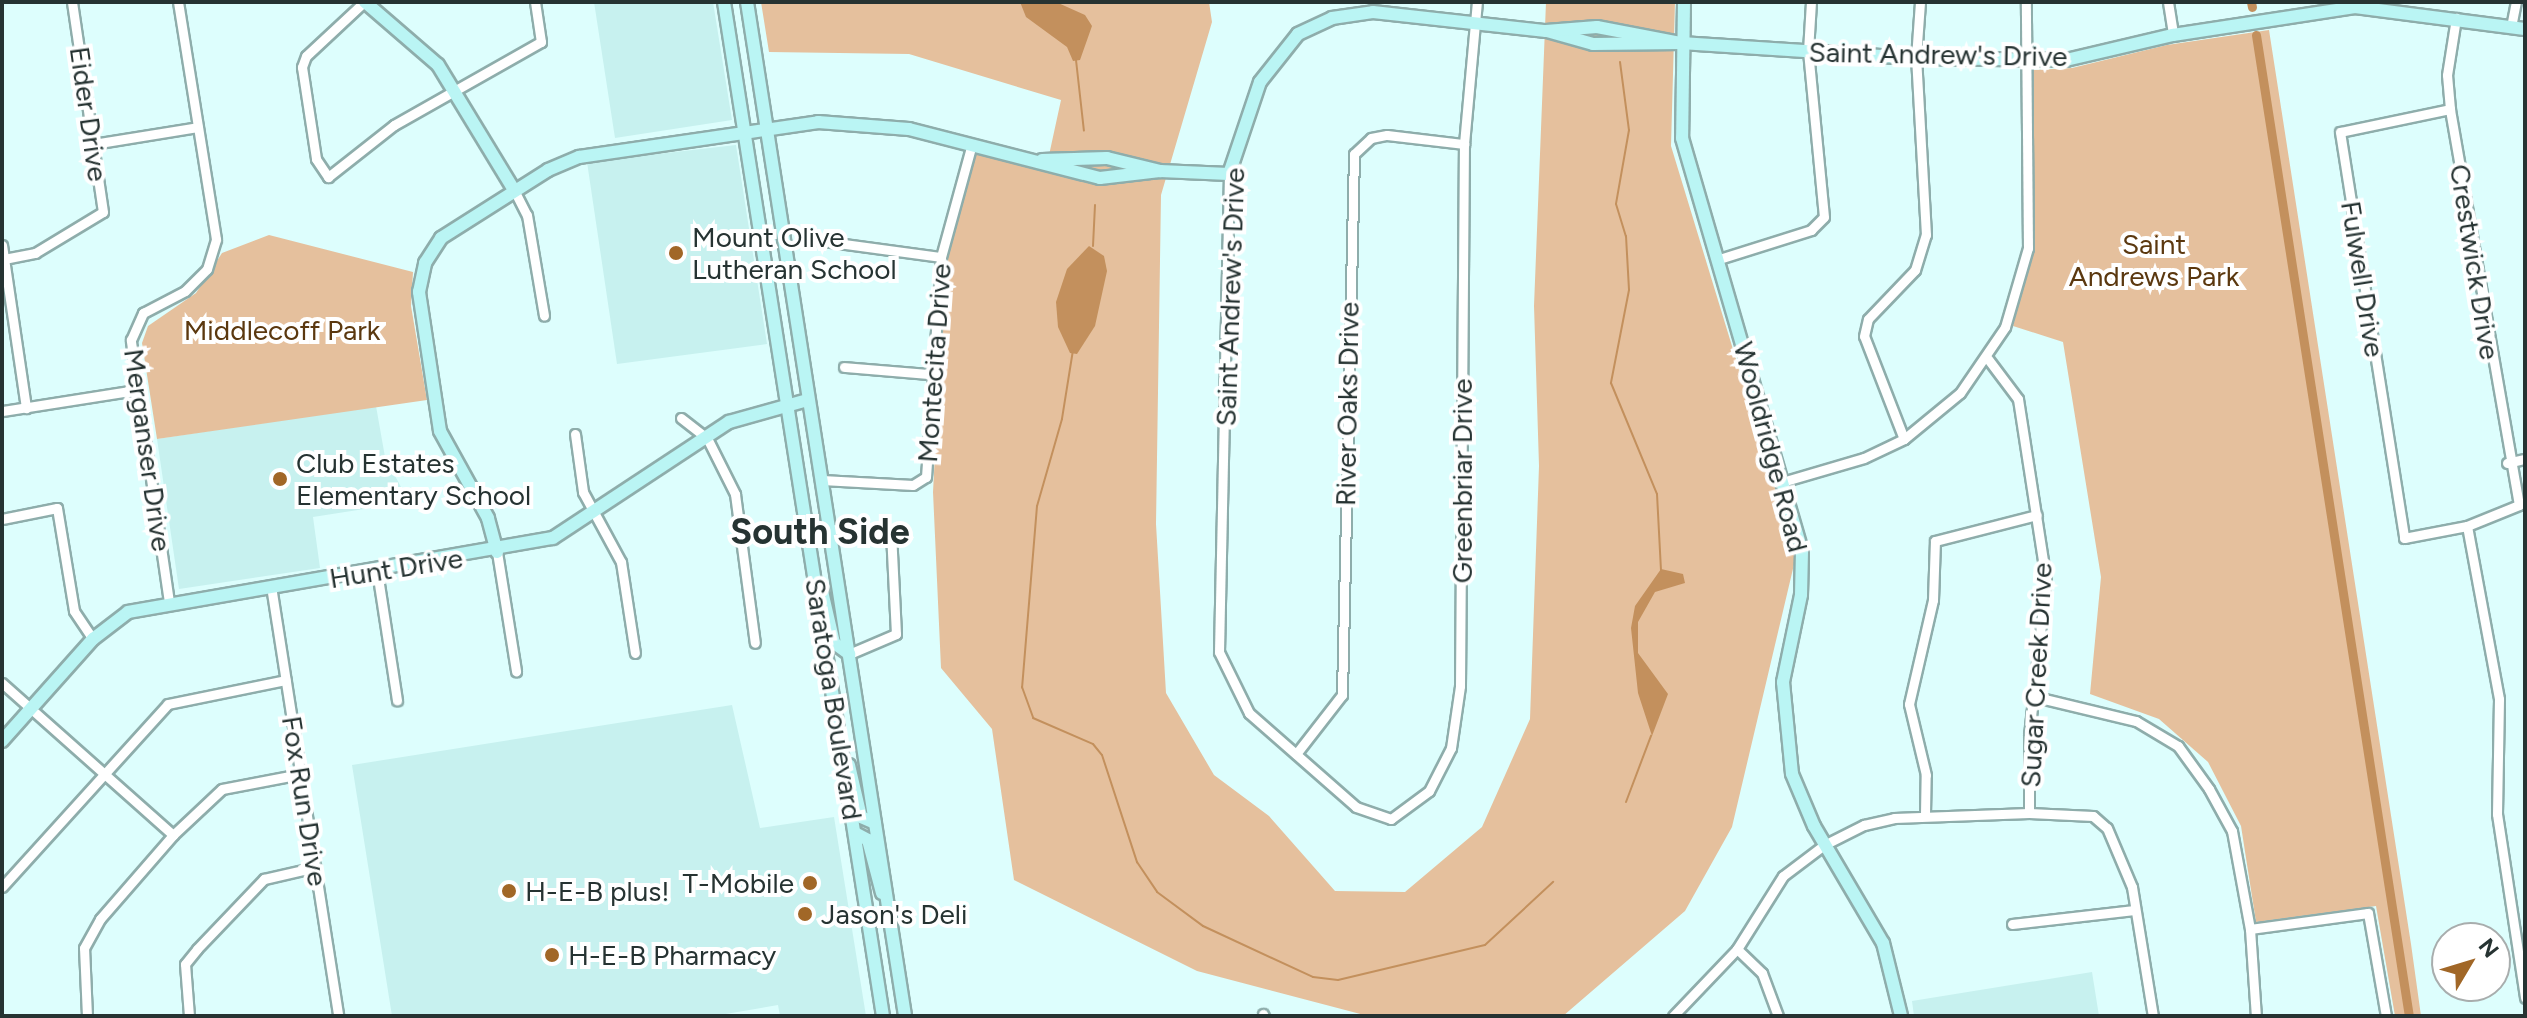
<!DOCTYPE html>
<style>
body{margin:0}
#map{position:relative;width:2527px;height:1018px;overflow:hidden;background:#ddfefd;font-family:Figtree,sans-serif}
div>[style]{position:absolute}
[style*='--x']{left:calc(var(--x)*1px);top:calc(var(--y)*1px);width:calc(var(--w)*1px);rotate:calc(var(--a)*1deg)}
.built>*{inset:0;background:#c7f1ef}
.green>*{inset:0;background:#e5c09d}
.water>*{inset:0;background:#c3905d}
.stream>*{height:2px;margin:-1px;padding:0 1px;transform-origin:1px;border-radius:1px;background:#c3905d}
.canal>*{height:9px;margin:-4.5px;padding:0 4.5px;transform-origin:4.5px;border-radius:4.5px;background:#c3905d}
.roads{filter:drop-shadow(2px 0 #8eadab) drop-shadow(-2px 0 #8eadab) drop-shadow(0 2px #8eadab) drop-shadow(0 -2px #8eadab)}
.street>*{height:9px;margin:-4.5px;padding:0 4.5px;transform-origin:4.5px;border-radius:4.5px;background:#fff}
.secondary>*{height:12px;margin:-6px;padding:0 6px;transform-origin:6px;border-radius:6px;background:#baf5f4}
.dots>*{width:22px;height:22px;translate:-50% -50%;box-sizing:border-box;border:4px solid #fff;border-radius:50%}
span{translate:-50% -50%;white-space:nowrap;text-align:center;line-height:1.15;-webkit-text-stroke:8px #fff;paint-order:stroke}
.street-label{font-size:28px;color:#263332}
.poi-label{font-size:28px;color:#263332}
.left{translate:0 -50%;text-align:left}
.right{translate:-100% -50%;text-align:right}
.park-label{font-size:28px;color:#5b380f}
.district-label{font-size:36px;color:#263332;font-weight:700}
.frame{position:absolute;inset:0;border:4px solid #263332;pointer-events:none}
.north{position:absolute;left:2431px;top:922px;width:80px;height:80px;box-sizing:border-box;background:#fff;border:2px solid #a8adad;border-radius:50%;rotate:52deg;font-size:22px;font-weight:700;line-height:32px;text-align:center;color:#263332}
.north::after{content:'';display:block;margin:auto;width:28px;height:36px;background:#a16727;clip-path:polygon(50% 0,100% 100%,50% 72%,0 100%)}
</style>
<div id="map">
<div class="built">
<div style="clip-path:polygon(594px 2px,713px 2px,732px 120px,615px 138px)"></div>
<div style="clip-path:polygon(736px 145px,767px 344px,617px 364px,587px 162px)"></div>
<div style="clip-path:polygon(376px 406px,385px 457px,409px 502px,313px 517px,320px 568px,179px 589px,157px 439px)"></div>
<div style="clip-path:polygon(732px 705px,760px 828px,834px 817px,866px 1016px,780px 1016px,778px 1005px,714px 1016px,392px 1016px,352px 765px)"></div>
<div style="clip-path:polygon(2092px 972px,2099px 1016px,1914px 1016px,1912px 1001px)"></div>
</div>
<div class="green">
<div style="clip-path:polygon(761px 2px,1209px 2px,1212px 22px,1161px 195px,1156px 524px,1166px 693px,1214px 775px,1269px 816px,1335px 891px,1405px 892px,1482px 827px,1530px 719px,1539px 466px,1534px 306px,1546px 2px,1675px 2px,1671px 146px,1796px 556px,1732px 827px,1685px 911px,1563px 1016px,1368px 1016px,1197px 971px,1014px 880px,992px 729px,941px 668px,933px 492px,945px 265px,974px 152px,1046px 169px,1061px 100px,909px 54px,769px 52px)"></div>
<div style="clip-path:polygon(2269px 30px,2411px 944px,2421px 1016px,2395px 1016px,2376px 906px,2256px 922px,2241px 826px,2208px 762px,2159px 719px,2090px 694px,2101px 577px,2063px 342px,2013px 326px,2034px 244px,2033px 70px,2072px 68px,2167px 45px)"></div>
<div style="clip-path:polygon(269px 235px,413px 272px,411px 306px,427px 400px,157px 439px,142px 343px,148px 326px,196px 293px,222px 253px)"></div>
</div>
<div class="water">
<div style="clip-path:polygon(1020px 2px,1056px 2px,1085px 15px,1092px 26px,1080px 60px,1073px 61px,1067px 47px,1026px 17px)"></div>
<div style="clip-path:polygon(1089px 246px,1104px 256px,1107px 271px,1095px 326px,1077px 354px,1070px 353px,1058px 327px,1056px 302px,1067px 269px)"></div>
<div style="clip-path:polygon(1661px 569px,1683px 574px,1685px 583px,1655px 592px,1638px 622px,1638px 653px,1668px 694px,1652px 736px,1638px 693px,1631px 628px,1635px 606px)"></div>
</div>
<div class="stream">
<div style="--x:1076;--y:60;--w:71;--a:83.6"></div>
<div style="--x:1620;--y:62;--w:69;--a:82.5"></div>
<div style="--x:1629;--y:130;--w:75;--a:100"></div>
<div style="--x:1616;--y:204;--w:34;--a:73"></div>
<div style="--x:1626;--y:236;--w:54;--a:86.8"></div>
<div style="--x:1629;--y:290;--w:95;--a:101"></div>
<div style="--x:1611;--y:383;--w:120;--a:67.5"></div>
<div style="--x:1657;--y:494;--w:77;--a:87"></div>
<div style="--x:1093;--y:246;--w:41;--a:-87.2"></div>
<div style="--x:1073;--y:350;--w:70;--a:99.1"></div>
<div style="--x:1062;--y:419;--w:91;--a:106"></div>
<div style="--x:1037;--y:506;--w:182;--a:94.7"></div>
<div style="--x:1022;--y:687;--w:33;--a:70"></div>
<div style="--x:1033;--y:718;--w:65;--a:23.4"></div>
<div style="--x:1093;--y:744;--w:14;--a:51"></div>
<div style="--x:1102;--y:755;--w:113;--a:71.9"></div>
<div style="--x:1137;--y:862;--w:36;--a:56"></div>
<div style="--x:1157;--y:892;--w:57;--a:36.5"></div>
<div style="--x:1203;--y:926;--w:121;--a:24.9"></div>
<div style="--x:1313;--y:977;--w:25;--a:7"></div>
<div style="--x:1338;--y:980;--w:151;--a:-13.4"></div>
<div style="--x:1485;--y:945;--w:93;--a:-42.8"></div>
<div style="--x:1626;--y:802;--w:71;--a:-69.3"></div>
</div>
<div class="canal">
<div style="--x:2251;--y:2;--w:5;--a:79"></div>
<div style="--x:2256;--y:35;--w:993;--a:81.14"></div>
</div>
<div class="roads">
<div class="street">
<div style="--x:364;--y:2;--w:79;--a:137"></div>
<div style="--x:306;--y:56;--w:12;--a:110"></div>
<div style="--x:302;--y:67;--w:93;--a:81.3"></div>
<div style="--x:316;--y:159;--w:22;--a:56"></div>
<div style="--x:328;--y:177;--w:84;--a:-38.2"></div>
<div style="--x:394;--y:125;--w:169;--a:-29.5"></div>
<div style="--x:541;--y:42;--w:40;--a:-98.5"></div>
<div style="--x:2168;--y:2;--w:33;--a:81"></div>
<div style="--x:2511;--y:27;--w:25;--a:-79"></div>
<div style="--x:2450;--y:109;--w:112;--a:168.2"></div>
<div style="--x:2340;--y:132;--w:411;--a:81"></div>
<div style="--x:2404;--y:538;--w:64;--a:-10.8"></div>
<div style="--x:2467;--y:526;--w:56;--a:-22"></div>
<div style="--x:2519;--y:505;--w:402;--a:-99.9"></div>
<div style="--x:2450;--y:109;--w:34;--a:-95"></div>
<div style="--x:2447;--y:75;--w:58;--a:-81"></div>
<div style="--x:93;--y:144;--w:106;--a:-9.2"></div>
<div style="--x:1229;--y:174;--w:478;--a:91.2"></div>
<div style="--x:1219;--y:652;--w:68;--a:63.8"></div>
<div style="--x:1249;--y:713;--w:142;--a:41.3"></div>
<div style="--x:1356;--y:807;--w:37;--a:19"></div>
<div style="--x:1391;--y:819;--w:47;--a:-36.4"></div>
<div style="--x:1429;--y:791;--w:48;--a:-62.9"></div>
<div style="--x:1451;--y:748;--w:63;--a:-81.7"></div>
<div style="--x:1460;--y:686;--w:542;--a:-89.58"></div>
<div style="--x:1464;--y:144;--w:143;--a:-84.8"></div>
<div style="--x:514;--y:190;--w:28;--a:63"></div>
<div style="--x:527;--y:215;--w:102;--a:80.4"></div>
<div style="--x:815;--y:240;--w:127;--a:7.7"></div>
<div style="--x:2;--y:245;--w:165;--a:81.6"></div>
<div style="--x:4;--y:259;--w:32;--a:-11"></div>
<div style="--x:35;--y:253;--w:79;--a:-31.1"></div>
<div style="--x:103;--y:212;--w:212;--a:-98.4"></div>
<div style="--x:1716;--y:260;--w:100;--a:-17.5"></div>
<div style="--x:1811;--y:230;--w:18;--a:-45"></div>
<div style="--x:1824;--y:217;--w:167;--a:-95.5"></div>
<div style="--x:1808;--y:51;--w:49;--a:-86.5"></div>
<div style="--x:1988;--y:359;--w:50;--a:53.1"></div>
<div style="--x:2018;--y:399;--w:182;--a:81.2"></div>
<div style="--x:2046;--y:579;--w:157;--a:96.2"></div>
<div style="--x:2029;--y:735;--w:78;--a:90"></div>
<div style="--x:844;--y:367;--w:86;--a:4.7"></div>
<div style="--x:2;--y:411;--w:136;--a:-8.9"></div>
<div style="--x:681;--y:418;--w:33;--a:38"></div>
<div style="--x:707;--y:438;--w:63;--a:63.4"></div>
<div style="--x:735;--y:494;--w:150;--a:82.4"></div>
<div style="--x:575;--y:434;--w:59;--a:82.1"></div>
<div style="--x:583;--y:492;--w:80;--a:61.5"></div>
<div style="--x:621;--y:562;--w:92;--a:81.3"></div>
<div style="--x:1904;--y:439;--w:110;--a:-111.2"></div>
<div style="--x:1864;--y:336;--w:17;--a:-77"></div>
<div style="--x:1868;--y:319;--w:68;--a:-46.2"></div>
<div style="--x:1915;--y:270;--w:37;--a:-73"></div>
<div style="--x:1926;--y:235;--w:177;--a:-93.2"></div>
<div style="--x:1916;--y:58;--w:56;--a:-85.9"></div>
<div style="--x:2507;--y:463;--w:18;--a:-13"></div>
<div style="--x:822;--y:480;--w:91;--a:3.1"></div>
<div style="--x:913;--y:485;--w:15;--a:-32"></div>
<div style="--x:926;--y:477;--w:221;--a:-86.1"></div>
<div style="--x:941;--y:257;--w:114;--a:-74.7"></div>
<div style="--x:1782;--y:482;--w:85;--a:-16.3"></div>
<div style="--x:1864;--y:458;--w:44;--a:-25.4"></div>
<div style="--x:1904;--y:439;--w:72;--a:-39.4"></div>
<div style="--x:1960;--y:393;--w:80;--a:-55.7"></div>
<div style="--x:2005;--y:327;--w:82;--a:-73.8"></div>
<div style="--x:2028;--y:248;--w:246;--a:-90.5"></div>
<div style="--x:2;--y:519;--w:56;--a:-11.3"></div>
<div style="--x:57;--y:508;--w:104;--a:80.6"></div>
<div style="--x:74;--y:611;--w:34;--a:56"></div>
<div style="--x:2467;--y:526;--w:176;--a:79.5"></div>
<div style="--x:2499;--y:699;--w:115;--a:91"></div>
<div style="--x:2497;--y:814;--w:186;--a:81.3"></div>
<div style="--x:829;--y:529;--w:62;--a:2.8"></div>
<div style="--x:891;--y:532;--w:102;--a:87.2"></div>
<div style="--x:896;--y:634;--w:51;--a:156.9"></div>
<div style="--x:497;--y:552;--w:121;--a:80.9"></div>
<div style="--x:377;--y:571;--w:131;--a:81.2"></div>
<div style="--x:271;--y:586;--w:435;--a:81.1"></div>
<div style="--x:169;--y:602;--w:265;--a:-98.3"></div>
<div style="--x:131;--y:340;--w:30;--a:-66"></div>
<div style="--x:143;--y:313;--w:47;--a:-27.6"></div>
<div style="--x:185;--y:291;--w:31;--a:-45"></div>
<div style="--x:207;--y:269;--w:31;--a:-73"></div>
<div style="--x:216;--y:239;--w:240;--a:-99.1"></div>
<div style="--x:2;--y:683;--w:229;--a:41.6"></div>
<div style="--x:2036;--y:697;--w:103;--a:13.5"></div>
<div style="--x:2136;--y:721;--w:49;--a:30.8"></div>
<div style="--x:2178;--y:746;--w:53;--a:54.2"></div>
<div style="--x:2209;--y:789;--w:48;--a:61.3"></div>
<div style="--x:2232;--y:831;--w:100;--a:79.6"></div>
<div style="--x:2250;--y:929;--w:87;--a:86.1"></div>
<div style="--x:1296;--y:754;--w:75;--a:-52.1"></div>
<div style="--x:1342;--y:695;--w:541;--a:-88.73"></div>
<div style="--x:1354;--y:154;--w:23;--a:-43"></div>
<div style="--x:1371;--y:138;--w:16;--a:-11"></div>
<div style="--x:1387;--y:135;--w:78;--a:6.7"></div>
<div style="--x:1925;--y:814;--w:39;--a:-89"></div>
<div style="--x:1926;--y:775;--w:73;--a:-103.5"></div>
<div style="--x:1909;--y:704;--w:107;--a:-77"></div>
<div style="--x:1933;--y:600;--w:59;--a:-88.1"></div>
<div style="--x:1935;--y:541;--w:105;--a:-14.3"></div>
<div style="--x:2;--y:887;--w:247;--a:-47.8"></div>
<div style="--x:168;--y:704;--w:120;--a:-11.5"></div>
<div style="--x:2012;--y:924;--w:123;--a:-6.5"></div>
<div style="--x:2250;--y:929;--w:119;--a:-7.7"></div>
<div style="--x:2368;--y:913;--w:105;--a:80.1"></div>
<div style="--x:1737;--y:949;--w:35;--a:44"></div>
<div style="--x:1762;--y:973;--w:46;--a:69.6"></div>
<div style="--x:1263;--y:1014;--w:2;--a:63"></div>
<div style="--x:87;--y:1016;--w:68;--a:-92.5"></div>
<div style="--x:84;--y:948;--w:33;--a:-61"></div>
<div style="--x:100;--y:919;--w:111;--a:-49"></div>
<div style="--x:173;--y:835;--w:67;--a:-43.2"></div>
<div style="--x:222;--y:789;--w:80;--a:-10.8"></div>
<div style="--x:189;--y:1016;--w:52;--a:-94.4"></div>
<div style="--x:185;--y:964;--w:19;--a:-51"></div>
<div style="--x:197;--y:949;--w:97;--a:-46.3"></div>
<div style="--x:264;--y:879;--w:53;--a:-13"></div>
<div style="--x:1673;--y:1016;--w:93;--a:-46.3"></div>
<div style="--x:1737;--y:949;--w:86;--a:-57.8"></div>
<div style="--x:1783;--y:876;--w:51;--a:-37.1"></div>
<div style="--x:1824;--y:845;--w:45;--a:-26.6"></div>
<div style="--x:1864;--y:825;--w:31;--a:-13"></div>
<div style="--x:1894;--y:818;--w:135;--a:-2.1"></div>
<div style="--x:2029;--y:813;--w:64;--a:2.7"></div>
<div style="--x:2093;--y:816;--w:18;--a:41"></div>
<div style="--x:2107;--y:828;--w:64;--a:67"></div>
<div style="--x:2132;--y:887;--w:131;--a:80.8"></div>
</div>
<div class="secondary">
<div style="--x:365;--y:2;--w:96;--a:40.8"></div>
<div style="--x:438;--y:65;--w:146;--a:58.7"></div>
<div style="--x:724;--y:2;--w:1026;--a:81.09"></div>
<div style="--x:747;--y:2;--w:1026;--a:81.14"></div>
<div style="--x:1684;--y:2;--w:136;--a:90.8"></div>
<div style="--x:1682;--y:138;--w:430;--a:73.8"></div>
<div style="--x:1802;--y:551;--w:44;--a:91.3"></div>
<div style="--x:1801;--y:595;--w:89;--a:101.7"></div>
<div style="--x:1783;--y:682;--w:92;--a:84.4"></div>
<div style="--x:1792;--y:774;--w:56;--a:67.1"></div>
<div style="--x:1814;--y:826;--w:136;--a:59.5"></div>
<div style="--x:1883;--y:943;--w:75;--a:76.1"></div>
<div style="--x:1547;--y:31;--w:48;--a:15.8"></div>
<div style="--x:1593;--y:44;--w:88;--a:-0.7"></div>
<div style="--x:1042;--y:160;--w:65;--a:-1.8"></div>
<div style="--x:1107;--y:158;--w:55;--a:13.8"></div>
<div style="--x:1160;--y:171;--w:69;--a:2.5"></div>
<div style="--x:1229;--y:174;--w:97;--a:-71.4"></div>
<div style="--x:1260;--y:82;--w:61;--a:-51.6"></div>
<div style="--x:1298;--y:34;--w:38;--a:-25"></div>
<div style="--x:1332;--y:18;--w:41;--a:-8.3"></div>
<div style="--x:1373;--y:12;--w:174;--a:6.3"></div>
<div style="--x:1546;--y:31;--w:51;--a:-4.5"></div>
<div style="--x:1597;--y:27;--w:86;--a:10.8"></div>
<div style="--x:1681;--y:43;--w:235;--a:3.7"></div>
<div style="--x:1916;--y:58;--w:150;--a:0.8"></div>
<div style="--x:2066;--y:60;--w:110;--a:-13.2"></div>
<div style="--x:2173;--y:35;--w:184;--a:-8.7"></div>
<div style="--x:2355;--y:7;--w:171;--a:7.4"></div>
<div style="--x:497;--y:552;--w:35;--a:-105"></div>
<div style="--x:488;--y:518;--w:99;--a:-118.9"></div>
<div style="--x:440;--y:431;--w:141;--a:-98.6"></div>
<div style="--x:419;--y:292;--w:30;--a:-78"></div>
<div style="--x:425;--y:263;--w:30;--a:-57"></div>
<div style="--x:441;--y:238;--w:127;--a:-32.4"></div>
<div style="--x:548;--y:170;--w:34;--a:-23"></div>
<div style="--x:579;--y:157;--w:242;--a:-8.3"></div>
<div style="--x:818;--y:122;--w:91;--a:4.4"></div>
<div style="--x:909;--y:129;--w:197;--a:14.4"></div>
<div style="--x:1100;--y:178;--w:60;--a:-6.7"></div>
<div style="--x:822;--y:591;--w:53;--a:77"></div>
<div style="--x:834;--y:643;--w:19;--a:36"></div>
<div style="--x:2;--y:741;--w:137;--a:-48.3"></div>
<div style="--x:93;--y:639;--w:44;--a:-37.6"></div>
<div style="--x:128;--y:612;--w:431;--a:-9.9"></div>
<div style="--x:553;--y:538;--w:211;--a:-33.4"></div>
<div style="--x:729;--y:422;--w:82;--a:-15.6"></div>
<div style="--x:849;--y:765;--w:53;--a:77"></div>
<div style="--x:861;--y:817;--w:15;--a:23"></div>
<div style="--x:855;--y:833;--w:15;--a:28"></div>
<div style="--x:868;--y:840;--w:55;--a:75.2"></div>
</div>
</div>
<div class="dots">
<div style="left:676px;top:253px;background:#a16727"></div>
<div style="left:280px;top:479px;background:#a16727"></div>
<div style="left:810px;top:883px;background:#a16727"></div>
<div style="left:509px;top:891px;background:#a16727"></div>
<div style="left:805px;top:914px;background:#a16727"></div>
<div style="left:552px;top:955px;background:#a16727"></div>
</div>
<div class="street-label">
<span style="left:1938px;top:54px;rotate:1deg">Saint Andrew's Drive</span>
<span style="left:89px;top:114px;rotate:82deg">Eider Drive</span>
<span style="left:2475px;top:262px;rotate:81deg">Crestwick Drive</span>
<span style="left:2363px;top:279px;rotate:81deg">Fulwell Drive</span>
<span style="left:1230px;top:297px;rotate:-88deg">Saint Andrew's Drive</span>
<span style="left:934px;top:363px;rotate:-86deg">Montecita Drive</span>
<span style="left:1347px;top:404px;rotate:-89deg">River Oaks Drive</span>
<span style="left:1771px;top:447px;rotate:75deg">Wooldridge Road</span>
<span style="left:148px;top:450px;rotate:82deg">Merganser Drive</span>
<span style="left:1462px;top:481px;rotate:-90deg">Greenbriar Drive</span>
<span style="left:396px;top:568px;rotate:-9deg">Hunt Drive</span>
<span style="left:2036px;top:675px;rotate:-87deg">Sugar Creek Drive</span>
<span style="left:834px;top:699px;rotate:81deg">Saratoga Boulevard</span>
<span style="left:305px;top:801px;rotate:81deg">Fox Run Drive</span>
</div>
<div class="poi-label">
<span class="left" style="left:692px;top:253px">Mount Olive<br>Lutheran School</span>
<span class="left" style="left:296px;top:479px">Club Estates<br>Elementary School</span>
<span class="right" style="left:794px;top:883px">T-Mobile</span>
<span class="left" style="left:525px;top:891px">H-E-B plus!</span>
<span class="left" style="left:821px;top:914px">Jason's Deli</span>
<span class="left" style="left:568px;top:955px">H-E-B Pharmacy</span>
</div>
<div class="park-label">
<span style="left:2154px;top:260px">Saint<br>Andrews Park</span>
<span style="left:282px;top:330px">Middlecoff Park</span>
</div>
<div class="district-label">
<span style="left:820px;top:532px">South Side</span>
</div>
<div class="frame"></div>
<div class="north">N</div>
</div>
